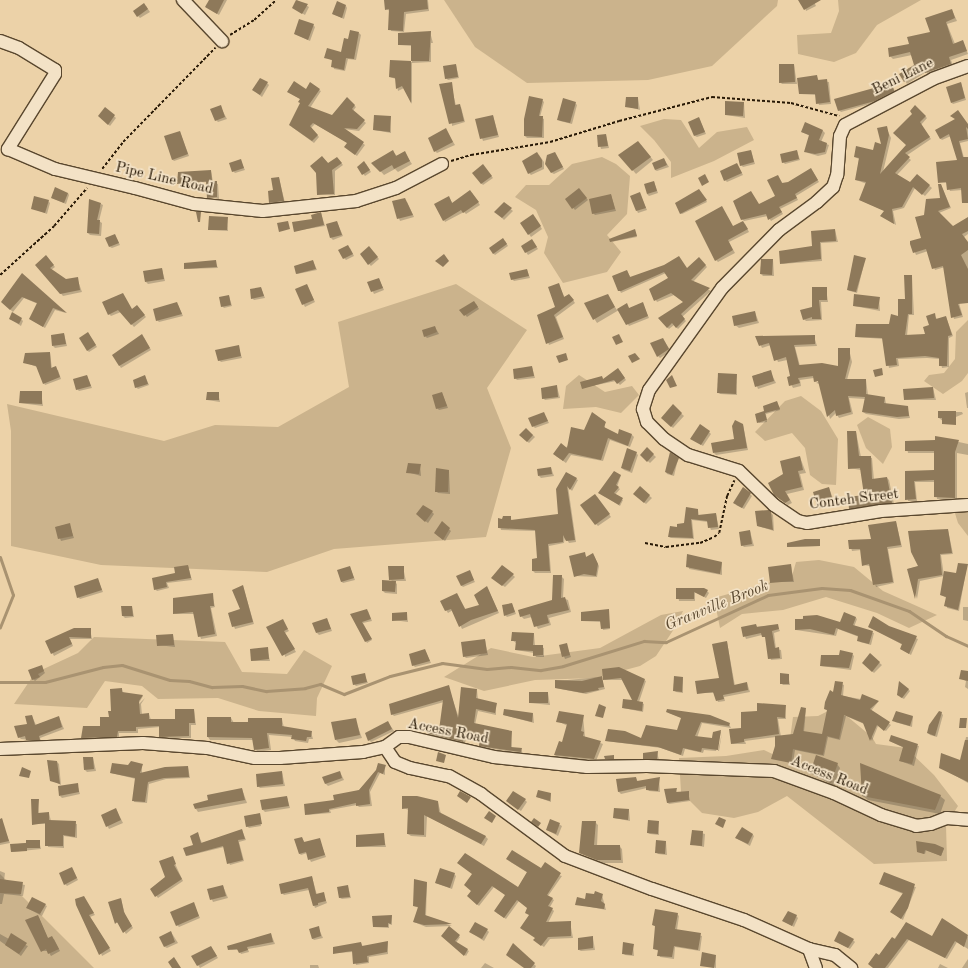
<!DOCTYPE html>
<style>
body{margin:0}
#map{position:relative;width:968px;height:968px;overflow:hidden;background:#ecd2a8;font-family:"Old Standard TT",serif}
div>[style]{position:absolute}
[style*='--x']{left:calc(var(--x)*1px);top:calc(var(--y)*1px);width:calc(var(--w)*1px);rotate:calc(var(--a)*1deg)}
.green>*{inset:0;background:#cbb38c}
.shadow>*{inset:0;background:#0003}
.stream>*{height:3px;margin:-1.5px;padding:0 1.5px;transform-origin:1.5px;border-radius:1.5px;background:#a99371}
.building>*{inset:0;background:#8e795a}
.path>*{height:1.5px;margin-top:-0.75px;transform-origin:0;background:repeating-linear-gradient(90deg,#281906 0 3px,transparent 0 5px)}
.roads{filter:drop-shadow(1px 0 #59472e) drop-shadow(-1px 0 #59472e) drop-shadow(0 1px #59472e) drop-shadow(0 -1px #59472e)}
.minor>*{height:12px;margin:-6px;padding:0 6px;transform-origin:6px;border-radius:6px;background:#f3e2c6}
span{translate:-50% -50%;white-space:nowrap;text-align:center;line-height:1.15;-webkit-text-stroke:3.5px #f3e2c6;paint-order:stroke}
.street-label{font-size:15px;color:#281906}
.water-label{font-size:16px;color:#5c4a31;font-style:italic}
</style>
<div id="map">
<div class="green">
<div style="clip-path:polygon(444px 0,778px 0,777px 6px,712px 66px,648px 80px,527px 83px,475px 47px)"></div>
<div style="clip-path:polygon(838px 0,921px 0,877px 25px,856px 53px,834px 62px,798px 54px,797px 35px,831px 33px,839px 11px)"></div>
<div style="clip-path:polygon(664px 119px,681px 120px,699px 148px,717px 132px,747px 127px,754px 140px,714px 161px,671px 178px,671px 162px,654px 140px,640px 126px)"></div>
<div style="clip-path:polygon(602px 157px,616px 164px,630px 176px,627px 214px,607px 235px,621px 252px,607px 272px,563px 283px,544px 253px,548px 237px,536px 210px,515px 197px,526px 185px,549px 185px,572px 164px)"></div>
<div style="clip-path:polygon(456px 284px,527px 330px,487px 388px,511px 448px,486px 537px,334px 549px,267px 572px,101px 565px,11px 546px,11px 431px,7px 404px,164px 441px,215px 425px,278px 427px,349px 387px,338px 322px)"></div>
<div style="clip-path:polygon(968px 320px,968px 373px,962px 381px,943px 394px,924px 381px,929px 375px,944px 373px,955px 359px,956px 332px)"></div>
<div style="clip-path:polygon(579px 375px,605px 392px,632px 386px,639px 395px,621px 413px,596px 407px,563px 409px,566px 386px)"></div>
<div style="clip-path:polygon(801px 396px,821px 411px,838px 439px,836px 485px,822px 484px,810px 475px,805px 448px,792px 433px,765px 441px,755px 432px,785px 401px)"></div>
<div style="clip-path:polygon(868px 417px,890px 429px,892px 447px,883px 464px,866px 448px,857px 425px)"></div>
<div style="clip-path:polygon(968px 505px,968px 536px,958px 523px,954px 510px)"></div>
<div style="clip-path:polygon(819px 560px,854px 567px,883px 591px,937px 615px,909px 628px,877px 613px,826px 597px,783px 610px,742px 614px,720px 628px,714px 598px,792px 576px,796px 562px)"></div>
<div style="clip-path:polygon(683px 611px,676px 626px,656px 656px,640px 666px,595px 678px,535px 680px,484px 691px,444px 677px,491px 648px,533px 657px,600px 648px,661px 615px)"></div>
<div style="clip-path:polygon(94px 637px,225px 642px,242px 672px,287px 674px,304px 650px,332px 666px,317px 698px,316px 716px,259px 711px,218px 698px,158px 699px,142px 686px,105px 681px,87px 708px,14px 704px,35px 673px,78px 653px)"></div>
<div style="clip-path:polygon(830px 710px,848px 717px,872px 737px,876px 744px,906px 748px,934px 775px,958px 806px,946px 825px,947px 861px,874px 864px,787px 796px,758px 812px,734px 818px,702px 813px,681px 792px,679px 758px,726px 756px,764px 750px,787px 761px,793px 717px,818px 716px)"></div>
<div style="clip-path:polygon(0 874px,94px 968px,0 968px)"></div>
</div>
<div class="shadow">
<div style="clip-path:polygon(210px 0,227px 0,219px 15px,206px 7px)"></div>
<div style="clip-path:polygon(297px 0,309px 7px,305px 15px,293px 8px)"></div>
<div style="clip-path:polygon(385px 0,428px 0,429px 11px,406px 14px,404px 32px,391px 31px,390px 11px,386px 9px)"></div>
<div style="clip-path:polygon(803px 0,813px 0,816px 6px,806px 11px)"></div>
<div style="clip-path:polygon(146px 6px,150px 12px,140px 18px,138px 16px)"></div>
<div style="clip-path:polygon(346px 6px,347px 8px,344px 19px,333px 14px)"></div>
<div style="clip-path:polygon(952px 10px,957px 21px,947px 24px,955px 44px,963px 42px,968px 54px,951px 60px,953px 66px,928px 75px,926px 72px,907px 84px,901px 74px,915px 66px,912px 55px,893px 59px,890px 56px,932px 33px)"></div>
<div style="clip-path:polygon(313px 25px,315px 27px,310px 41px,295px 34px)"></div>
<div style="clip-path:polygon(430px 32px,433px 43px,431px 43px,431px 62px,412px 63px,412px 104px,404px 88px,398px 91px,396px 79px,390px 77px,391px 61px,412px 62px,412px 46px,399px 45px)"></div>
<div style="clip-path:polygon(359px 33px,361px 35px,356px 60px,348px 59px,345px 71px,334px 69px,333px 61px,326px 57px,342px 53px,349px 40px)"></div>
<div style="clip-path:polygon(456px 65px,459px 78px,448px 80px,446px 78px)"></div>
<div style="clip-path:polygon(794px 65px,797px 84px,782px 84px,780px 82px)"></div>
<div style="clip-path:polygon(817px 77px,819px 81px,829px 82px,831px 104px,819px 105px,816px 95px,800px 94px)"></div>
<div style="clip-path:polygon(267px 83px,269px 85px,262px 97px,253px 90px)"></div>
<div style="clip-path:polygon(961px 83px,966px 100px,953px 104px,952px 103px)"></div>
<div style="clip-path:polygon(451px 84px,456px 106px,461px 107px,465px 122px,452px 126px)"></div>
<div style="clip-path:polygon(891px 84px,896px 93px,877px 102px,841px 112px,839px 110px)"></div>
<div style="clip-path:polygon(319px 90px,321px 91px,310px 108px,332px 116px,347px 99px,356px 107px,353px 111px,366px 123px,359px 131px,344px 129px,365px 145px,357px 156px,348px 149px,348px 143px,315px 124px,311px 128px,319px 137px,314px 143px,292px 127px,301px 104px,300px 99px,290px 93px)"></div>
<div style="clip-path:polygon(638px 98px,640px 110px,626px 106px)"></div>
<div style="clip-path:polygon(542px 100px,544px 102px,540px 117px,544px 119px,544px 138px,527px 138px,525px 136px)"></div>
<div style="clip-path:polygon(575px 103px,577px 105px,572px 124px,560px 121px,558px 119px)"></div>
<div style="clip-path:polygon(744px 103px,745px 118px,726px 115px)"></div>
<div style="clip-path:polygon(220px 106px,227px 119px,218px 122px,216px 120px)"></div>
<div style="clip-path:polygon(915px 106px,927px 118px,921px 125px,931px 139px,906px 156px,911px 160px,897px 175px,910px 183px,917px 175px,932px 188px,925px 196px,915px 188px,904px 208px,893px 211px,896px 225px,881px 216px,885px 211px,860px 200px,867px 184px,856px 180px,859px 159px,855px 157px,874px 152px,883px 145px,886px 127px,891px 138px,883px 172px,907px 145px)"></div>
<div style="clip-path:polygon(105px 108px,116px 118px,110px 126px,99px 116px)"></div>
<div style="clip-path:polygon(493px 116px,499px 137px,483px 141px,476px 120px)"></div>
<div style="clip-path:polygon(390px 117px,391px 133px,374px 130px)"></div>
<div style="clip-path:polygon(699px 118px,706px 134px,697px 137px,695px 136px)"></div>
<div style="clip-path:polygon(953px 118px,968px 125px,968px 141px,960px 143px,964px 158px,968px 158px,968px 197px,962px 190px,950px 191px,947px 183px,939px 182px,958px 161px,951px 136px,942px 140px,940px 138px,956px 120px)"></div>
<div style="clip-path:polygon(446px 130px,455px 145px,437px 153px,435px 151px)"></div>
<div style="clip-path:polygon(823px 131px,825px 133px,821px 142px,829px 145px,826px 154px,818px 156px,808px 153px,806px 151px,810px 136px,802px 132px)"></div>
<div style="clip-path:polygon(180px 132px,189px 156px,174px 161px,172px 159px)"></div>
<div style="clip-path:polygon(606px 135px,609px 148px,601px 149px,598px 136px)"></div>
<div style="clip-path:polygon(641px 145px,653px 160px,636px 174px,620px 155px)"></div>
<div style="clip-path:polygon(751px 151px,755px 164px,743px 167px,741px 165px)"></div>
<div style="clip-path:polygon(797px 151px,800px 160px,785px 164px,783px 162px)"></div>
<div style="clip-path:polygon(393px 152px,397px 156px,404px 152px,412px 164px,398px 172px,395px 169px,384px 175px,373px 163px)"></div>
<div style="clip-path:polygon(539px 155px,544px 162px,544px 169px,531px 175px,529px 173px)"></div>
<div style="clip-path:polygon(556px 155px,564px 169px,554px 174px,552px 173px)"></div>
<div style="clip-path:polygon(322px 157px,330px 165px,337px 158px,343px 165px,335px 171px,335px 195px,318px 194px)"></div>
<div style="clip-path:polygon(664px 159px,669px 167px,657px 171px,655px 170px)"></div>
<div style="clip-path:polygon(240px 160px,245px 170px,235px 173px,233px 171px)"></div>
<div style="clip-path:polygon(366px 164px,371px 172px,365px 176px,358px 167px)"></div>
<div style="clip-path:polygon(737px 164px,743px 175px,727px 182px,725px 180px)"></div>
<div style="clip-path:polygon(485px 168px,493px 178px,483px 185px,481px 183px)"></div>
<div style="clip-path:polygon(211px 171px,213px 182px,218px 184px,219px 199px,208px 197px,207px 182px,193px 183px,193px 186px,178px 184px)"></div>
<div style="clip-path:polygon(813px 172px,819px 182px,796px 196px,798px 200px,780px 209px,783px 214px,771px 221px,768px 216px,744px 221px,742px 219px,759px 205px,776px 196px,778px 176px,783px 184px,788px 183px)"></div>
<div style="clip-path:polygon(279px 178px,285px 203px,272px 204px,270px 202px)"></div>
<div style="clip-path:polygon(654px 182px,658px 193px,649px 196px,647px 194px)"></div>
<div style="clip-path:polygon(941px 185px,951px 208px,939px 213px,953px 228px,968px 218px,968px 234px,964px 237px,968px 243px,968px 285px,945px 267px,935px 270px,928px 251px,916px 255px,911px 242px,922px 239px,925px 216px,941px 199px)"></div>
<div style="clip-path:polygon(700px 191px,707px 202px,682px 214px,680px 213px)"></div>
<div style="clip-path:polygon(581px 192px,588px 200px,575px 210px,566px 199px)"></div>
<div style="clip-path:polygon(68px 193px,69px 195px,66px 204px,52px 198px)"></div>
<div style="clip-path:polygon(472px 193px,480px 205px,466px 214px,464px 212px,445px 222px,444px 220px,450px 199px,453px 204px)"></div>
<div style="clip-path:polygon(640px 194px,647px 210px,638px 213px,631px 197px)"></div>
<div style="clip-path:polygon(611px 195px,616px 211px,595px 215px,593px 213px)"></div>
<div style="clip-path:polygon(48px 201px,50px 203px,47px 214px,32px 208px)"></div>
<div style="clip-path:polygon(393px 202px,407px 202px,414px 217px,400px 221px)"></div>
<div style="clip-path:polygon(101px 204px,103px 205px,99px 221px,102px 223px,101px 236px,90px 235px,88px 233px)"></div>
<div style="clip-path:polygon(504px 204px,513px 211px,504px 220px,498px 214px)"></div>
<div style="clip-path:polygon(722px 208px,733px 227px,745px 224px,749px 232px,729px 242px,735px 253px,718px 262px,716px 260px)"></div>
<div style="clip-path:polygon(321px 213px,325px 226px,295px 231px,314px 220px)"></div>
<div style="clip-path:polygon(227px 218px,228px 231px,209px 230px)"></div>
<div style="clip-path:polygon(535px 218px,542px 229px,531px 237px,522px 224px)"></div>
<div style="clip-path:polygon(337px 222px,343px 236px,333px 240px,331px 238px)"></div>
<div style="clip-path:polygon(835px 230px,838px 242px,821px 243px,822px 261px,781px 264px,813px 247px)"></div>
<div style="clip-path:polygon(635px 231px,637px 237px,611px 242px)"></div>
<div style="clip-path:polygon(115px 235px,120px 245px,112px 248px,110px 247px)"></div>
<div style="clip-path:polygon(505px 241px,508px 246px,495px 255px,493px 253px)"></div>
<div style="clip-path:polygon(534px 243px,538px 249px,528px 255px,522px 246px)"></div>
<div style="clip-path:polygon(350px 248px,354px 256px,346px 260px,344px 258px)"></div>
<div style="clip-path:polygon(369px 248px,379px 259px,371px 266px,361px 255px)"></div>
<div style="clip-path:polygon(46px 256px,55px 267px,51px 270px,66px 280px,77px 278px,82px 292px,63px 296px,36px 265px)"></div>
<div style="clip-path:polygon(699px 258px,707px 267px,693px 282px,711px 291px,682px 317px,686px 321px,678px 329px,674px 325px,669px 329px,667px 327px,685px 302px,674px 295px,657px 302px,650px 290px,669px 278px,666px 273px,621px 293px,613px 277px,627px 271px,631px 278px,664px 266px,687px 269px)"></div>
<div style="clip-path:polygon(865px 259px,857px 293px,850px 291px,848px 290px)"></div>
<div style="clip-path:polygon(773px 260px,774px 276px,763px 276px,761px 274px)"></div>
<div style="clip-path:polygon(215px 261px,218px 268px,185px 269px)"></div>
<div style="clip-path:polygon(313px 261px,317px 270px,297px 274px,295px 266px)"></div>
<div style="clip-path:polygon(162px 269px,165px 281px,148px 284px,146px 282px)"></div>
<div style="clip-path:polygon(527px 270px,530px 278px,514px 281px,512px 279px)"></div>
<div style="clip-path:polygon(22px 275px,66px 313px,55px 310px,45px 328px,30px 319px,38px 304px,24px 298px,13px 312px,2px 302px)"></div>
<div style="clip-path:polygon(912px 276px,914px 315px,909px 315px,907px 336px,926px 335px,934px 315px,937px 319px,946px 317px,953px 336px,949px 338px,949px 367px,942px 368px,940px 359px,927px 358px,898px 359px,899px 366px,889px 368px,884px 339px,856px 337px,890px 325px,899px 317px,906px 300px)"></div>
<div style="clip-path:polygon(379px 279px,384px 290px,374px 294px,369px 283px)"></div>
<div style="clip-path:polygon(558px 284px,565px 298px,571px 297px,575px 303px,556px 317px,564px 339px,549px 345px,538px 316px,556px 308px)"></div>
<div style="clip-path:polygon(307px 285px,315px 302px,305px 307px,296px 290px)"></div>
<div style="clip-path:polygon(261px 288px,265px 298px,254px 300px,252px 298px)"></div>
<div style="clip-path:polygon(826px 288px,828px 302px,821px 302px,822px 320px,806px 321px,804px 319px)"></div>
<div style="clip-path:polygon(122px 294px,132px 310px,138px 308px,146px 317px,134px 327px,121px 312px,111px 316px,109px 314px)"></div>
<div style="clip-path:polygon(607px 295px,617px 310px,626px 305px,630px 309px,643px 304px,649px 318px,629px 326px,619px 310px,597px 323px,585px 304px)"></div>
<div style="clip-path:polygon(229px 296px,232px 306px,224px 308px,222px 306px)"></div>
<div style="clip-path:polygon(879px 298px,880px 311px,854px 306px)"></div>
<div style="clip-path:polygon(959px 303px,963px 317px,954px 319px,951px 305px)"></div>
<div style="clip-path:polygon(476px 304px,479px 309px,467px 317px,461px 310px)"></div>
<div style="clip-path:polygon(178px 305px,183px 316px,159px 322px,157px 320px)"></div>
<div style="clip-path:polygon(755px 312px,759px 323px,739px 328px,735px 325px)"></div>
<div style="clip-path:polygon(10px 319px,21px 319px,23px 321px,21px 326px)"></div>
<div style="clip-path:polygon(435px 327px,439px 334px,427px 338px,425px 336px)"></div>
<div style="clip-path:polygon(64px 334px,67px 346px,55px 348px,53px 346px)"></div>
<div style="clip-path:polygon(90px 336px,97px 347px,89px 352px,87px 350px)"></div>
<div style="clip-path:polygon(814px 336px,817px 346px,795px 347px,800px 366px,839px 368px,849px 349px,852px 362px,847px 380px,866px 380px,868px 395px,885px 398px,886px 404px,907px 407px,910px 418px,899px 419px,866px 414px,863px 412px,865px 399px,849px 398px,853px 414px,839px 418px,836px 413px,830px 419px,820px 384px,816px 383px,823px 379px,815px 382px,814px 378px,800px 380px,801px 386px,793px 388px,788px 378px,792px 377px,787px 360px,778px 362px,771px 345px,762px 348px,757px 337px)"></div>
<div style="clip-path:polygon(144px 338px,151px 350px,121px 368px,113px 355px)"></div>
<div style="clip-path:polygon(664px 341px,671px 351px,660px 358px,658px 356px)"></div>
<div style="clip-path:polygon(238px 346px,242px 358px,221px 362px,219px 360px)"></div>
<div style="clip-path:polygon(50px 353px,52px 369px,58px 370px,61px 379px,45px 385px,37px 367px,24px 362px)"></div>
<div style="clip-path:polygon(532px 367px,535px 378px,517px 380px,515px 378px)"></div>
<div style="clip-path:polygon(620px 371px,626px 380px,620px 385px,616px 381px,582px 388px,602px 377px,604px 380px)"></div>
<div style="clip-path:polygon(770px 371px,776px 383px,758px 389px,753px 376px)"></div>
<div style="clip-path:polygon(736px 375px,737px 395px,720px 394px,718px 392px)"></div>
<div style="clip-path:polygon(87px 376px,92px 388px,79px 391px,77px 389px)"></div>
<div style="clip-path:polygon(145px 376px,149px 385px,138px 389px,136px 387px)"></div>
<div style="clip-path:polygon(557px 387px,560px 398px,545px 400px,543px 398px)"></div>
<div style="clip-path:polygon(933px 388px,936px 400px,905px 400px)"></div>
<div style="clip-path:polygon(41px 392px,43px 406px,20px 403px)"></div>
<div style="clip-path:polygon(968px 392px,968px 408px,967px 408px,965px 393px)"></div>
<div style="clip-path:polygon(218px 393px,220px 402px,207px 400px)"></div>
<div style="clip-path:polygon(442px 393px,448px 408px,439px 410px,437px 408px)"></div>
<div style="clip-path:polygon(777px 402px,780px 410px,766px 414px,767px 422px,759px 423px,756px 414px,766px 412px)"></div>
<div style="clip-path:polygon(673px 406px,684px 416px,673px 428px,662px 418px)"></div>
<div style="clip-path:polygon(939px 412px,962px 412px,963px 414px,944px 422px,939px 418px)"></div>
<div style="clip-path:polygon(544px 414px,549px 423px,535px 428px,533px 426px)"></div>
<div style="clip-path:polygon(605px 423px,605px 429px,618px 435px,620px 431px,632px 435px,634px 437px,630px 447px,610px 440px,603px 461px,571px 455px,566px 463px,556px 456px,585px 431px)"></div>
<div style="clip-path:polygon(743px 425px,748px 450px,716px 455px,714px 453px,735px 440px)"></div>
<div style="clip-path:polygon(526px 429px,535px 437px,529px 443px,520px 435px)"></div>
<div style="clip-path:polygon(709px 432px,711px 434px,703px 446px,694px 440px)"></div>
<div style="clip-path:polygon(856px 432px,861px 457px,872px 458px,874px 480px,887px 478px,889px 480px,894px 504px,852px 510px,850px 508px,865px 496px,861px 470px,849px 468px)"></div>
<div style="clip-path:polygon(936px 437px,968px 444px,968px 455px,957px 453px,957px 499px,937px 499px,935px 482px,915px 482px,917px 501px,908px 501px,906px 472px,935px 471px,935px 453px,908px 453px,906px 442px,936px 441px)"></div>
<div style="clip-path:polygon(647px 449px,656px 457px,650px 463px,641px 455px)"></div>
<div style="clip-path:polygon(636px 453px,638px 455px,632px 473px,624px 470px,622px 468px)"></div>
<div style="clip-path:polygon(800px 457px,806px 473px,800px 474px,804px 490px,787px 494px,792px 503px,788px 505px,779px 498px,784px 475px)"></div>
<div style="clip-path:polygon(678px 459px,674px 476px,667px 474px,666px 472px)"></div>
<div style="clip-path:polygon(420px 465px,421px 476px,407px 472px)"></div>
<div style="clip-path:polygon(551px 468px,554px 476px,541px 478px,539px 476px)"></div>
<div style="clip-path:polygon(449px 471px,450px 494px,438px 493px,436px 491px)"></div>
<div style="clip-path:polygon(566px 473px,578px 480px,572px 491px,568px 486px,576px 542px,569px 543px,565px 536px,564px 543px,549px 546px,551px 573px,535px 573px,533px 571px,539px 559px,536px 531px,501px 530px,499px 520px,510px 517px,512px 521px,559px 515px)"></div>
<div style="clip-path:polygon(621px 475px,617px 487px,620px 489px,615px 495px,623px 500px,620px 506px,601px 494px)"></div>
<div style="clip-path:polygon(640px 488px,652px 498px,646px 504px,637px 496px)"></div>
<div style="clip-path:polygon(829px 488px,835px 504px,820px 508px,818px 506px)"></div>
<div style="clip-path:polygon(750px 494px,752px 496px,744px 509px,736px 505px)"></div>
<div style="clip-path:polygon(597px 497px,611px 517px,598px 526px,596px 524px)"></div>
<div style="clip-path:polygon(698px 510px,699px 516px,716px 514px,719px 529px,711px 530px,708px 522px,692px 520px,694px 539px,671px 538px,669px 537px)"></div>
<div style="clip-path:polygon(432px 512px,434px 514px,428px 523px,419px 516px)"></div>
<div style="clip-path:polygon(771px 513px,773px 515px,774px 531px,758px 526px)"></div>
<div style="clip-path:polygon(896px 522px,902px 547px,888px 549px,894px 583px,876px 587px,870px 566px,863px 565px,861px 550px,852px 551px,849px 541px,872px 540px)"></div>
<div style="clip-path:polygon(442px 523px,451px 531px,445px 541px,437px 535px)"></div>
<div style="clip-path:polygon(69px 524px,74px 538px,61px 541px,56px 527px)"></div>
<div style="clip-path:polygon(948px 530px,953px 554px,941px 555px,944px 576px,920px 581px,917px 599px,908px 569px,919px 566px)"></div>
<div style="clip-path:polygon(750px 531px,754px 546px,744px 547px,742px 545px)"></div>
<div style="clip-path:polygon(820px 540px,820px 546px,788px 547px,788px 544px)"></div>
<div style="clip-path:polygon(584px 553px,587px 558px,594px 556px,599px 566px,597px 577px,575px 576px)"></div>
<div style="clip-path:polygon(688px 555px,722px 563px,722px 575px,689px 569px)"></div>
<div style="clip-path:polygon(967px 565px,959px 611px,947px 608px,947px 598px,941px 595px)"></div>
<div style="clip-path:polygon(188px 566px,192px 580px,167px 583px,169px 588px,157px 591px,155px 589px)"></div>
<div style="clip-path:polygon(503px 566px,515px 577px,505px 587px,496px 581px)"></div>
<div style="clip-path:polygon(791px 566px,794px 582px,771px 582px)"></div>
<div style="clip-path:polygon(350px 567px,355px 580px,343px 583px,341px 581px)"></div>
<div style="clip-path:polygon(403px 567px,406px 581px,394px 581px,397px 584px,397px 594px,385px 593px,383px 591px,393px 582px,390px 579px)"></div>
<div style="clip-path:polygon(469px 571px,475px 582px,463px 587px,461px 585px)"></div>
<div style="clip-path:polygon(561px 576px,564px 579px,563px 598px,568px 600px,571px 612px,549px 618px,551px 625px,538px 629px,532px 617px,524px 619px,521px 616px,553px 601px)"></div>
<div style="clip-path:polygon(98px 580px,103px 592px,80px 599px,78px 597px)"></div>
<div style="clip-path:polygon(243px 586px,254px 624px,235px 629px,229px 613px,242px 610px)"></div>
<div style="clip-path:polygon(487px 587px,499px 613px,462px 629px,453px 610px,448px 613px,441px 602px,458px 596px,466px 610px,480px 606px)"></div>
<div style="clip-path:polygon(677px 590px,707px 591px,709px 593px,706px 598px,695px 592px,695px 601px,679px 601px)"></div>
<div style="clip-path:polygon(212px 594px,215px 607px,211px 608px,217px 636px,201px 639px,194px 614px,174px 614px)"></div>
<div style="clip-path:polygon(512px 604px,516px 614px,507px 617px,505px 615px)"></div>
<div style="clip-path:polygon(132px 607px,134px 617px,125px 618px,123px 616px)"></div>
<div style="clip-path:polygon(963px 607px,968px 607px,968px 621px,963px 620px)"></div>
<div style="clip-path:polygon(608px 610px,610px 629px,603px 630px,601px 622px,582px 621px)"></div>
<div style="clip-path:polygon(368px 611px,372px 621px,363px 623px,372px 640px,367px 643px,352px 615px)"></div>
<div style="clip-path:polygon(407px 613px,408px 622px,393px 620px,393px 614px)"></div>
<div style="clip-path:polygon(817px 616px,841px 623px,855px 617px,857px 619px,854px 627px,874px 633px,871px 645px,860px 642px,859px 637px,838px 629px,836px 636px,796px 630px,796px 620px)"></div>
<div style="clip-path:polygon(327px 619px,332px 631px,319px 635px,317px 633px)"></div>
<div style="clip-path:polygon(282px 620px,289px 631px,285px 633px,296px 652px,285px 657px)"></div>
<div style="clip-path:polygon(777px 625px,780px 631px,774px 633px,776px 649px,781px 650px,782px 659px,771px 660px,767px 638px,762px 635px,746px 639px,742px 628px)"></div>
<div style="clip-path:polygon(869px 627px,889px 627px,918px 639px,911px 655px,901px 649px,903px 645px)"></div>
<div style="clip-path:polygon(90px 629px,92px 639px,70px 639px,73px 646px,54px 656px,46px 641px)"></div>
<div style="clip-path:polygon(534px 634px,535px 646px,544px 648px,544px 657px,536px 657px,534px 653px,516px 650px,516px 643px,512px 640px)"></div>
<div style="clip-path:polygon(173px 635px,175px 647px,158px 645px)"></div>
<div style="clip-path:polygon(485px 640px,488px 655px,466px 658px,464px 656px)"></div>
<div style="clip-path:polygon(727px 642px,735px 686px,747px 683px,750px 692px,724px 697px,725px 701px,718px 702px,715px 693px,698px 693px,720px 679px)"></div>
<div style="clip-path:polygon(566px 644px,571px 657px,565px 659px,560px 646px)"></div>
<div style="clip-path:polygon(267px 648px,270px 661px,252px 661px,251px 650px)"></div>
<div style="clip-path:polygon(425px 650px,431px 663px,415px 667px,413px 665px)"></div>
<div style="clip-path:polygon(852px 654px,854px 656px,851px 670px,821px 666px,840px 657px)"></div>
<div style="clip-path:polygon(870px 655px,882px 665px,874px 673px,863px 663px)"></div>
<div style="clip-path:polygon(41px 666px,45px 673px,35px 681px,33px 679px)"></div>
<div style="clip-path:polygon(619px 668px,646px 681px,639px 702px,644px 704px,643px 712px,623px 708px,634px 701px,622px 680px,604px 680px)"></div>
<div style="clip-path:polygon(968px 673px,968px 689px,965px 687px,966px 681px,960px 678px)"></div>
<div style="clip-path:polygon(364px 674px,368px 683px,356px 686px,354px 684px)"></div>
<div style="clip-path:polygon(788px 675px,790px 685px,783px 685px,781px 683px)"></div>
<div style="clip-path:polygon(601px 677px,605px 689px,586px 694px,556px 688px,556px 681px)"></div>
<div style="clip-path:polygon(683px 678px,683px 693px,676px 692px,674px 690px)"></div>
<div style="clip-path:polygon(836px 682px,844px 685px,843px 696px,878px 702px,871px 711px,891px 725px,886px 731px,878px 726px,872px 741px,864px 724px,846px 716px,840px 740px,828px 737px,824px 756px,795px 750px,793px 763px,772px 758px,776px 746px,776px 737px,745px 741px,746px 744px,732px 744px,758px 712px,785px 706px,786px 719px,778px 719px,781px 737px,794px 735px,806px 709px,804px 732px,823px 735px,828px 711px,825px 709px,834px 693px)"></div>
<div style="clip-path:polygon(448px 686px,459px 718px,477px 690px,478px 700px,496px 704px,496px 715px,478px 711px,475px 725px,511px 732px,512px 748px,521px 749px,523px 754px,482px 747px,481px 738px,467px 735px,465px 743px,430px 735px,428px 733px,440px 731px,444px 702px,394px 716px,392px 714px)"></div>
<div style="clip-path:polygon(122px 689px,124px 694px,143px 696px,137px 706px,145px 698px,141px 704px,142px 715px,149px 714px,151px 720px,176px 720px,176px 710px,194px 710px,196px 725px,191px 725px,191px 738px,162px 738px,160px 727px,138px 729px,138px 733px,119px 733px,119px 738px,84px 740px,82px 738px,101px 727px,110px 718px)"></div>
<div style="clip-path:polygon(908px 689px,910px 691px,904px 699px,900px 697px)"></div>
<div style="clip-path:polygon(548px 693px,550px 705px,530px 703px)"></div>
<div style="clip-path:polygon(668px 710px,709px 716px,729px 724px,731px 728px,702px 723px,697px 738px,712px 739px,713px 733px,721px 732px,716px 751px,704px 750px,703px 753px,685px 749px,683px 756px,661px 748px,606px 741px,609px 730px,625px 732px,642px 740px,646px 726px,678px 731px,682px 718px,669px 713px)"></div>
<div style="clip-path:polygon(896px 712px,913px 717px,912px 727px,895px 722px)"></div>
<div style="clip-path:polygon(941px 713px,943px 715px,937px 737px,930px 735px,928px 733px)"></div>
<div style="clip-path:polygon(533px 714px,534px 723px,504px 715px)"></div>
<div style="clip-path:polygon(32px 716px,36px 725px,59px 717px,64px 729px,40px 738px,41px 741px,21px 739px,19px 737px)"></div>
<div style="clip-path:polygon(583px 716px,585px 737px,603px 744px,596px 761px,557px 757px,555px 755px,563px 743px,568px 726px,557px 721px)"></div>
<div style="clip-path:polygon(231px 718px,234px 723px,282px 719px,284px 728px,311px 732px,313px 739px,309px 739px,308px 743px,295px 741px,293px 737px,269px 735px,271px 750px,257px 752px,253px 740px,210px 740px,208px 737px)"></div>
<div style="clip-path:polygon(355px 719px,362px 738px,339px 743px,336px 740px)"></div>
<div style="clip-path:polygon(388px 722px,394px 731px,371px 742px,369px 740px)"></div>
<div style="clip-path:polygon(722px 733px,719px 751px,718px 751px)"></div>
<div style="clip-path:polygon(966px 737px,968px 737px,968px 783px,940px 767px,961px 761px)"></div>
<div style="clip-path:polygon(890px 741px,919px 746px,914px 766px,900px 761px,904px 748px)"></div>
<div style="clip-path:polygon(657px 752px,659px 760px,644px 758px)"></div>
<div style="clip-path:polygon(93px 758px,96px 771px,87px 772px,85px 770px)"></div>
<div style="clip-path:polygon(57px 762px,59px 764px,61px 785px,51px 780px)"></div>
<div style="clip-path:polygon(837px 764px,840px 768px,834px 786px,811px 773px)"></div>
<div style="clip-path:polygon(142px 765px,142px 773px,188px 767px,190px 778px,166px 779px,149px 784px,147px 803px,134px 802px,136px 779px,111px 773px,129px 766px)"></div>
<div style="clip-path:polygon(385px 766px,385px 775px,380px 773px,370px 792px,372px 806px,359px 807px,357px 805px,330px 810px,331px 813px,306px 815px,359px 790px,376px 771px)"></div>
<div style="clip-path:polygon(282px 772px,285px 786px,260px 788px,258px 786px)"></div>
<div style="clip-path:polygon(340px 772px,344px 780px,328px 786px,326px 784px,324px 778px)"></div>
<div style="clip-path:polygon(636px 778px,638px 782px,659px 778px,660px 792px,649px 791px,647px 788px,621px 794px,619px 792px,617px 780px)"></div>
<div style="clip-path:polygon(77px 784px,80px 794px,62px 798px,60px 796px)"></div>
<div style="clip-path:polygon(242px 789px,247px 803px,198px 812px,196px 809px)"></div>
<div style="clip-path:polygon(676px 789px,677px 793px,688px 792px,690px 801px,669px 804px,667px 802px)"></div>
<div style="clip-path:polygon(551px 794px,551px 802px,537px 797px)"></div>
<div style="clip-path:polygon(863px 796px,940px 796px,945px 800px,940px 814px,868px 800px)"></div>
<div style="clip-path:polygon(287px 797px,290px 808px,265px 812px,263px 810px)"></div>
<div style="clip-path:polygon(38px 800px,39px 814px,49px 813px,51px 821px,77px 824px,77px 838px,64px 836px,64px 848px,48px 847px,46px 824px,33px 824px)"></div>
<div style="clip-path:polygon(525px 800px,527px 802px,521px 811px,509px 803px)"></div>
<div style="clip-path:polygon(438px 802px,441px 814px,485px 836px,488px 839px,484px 846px,427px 816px,426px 837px,411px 836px,408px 834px,409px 810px,403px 808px)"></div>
<div style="clip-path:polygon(116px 809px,123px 823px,109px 829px,102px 815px)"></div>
<div style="clip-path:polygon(629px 810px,630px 821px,614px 818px)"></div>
<div style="clip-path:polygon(259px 815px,261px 826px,249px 828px,247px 826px)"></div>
<div style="clip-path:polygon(551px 820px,562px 826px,558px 836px,547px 830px)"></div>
<div style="clip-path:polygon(595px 822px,598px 825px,597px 846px,619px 846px,622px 849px,623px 863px,601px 863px,580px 853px)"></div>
<div style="clip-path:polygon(658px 822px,659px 835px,650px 834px,648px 833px)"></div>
<div style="clip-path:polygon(242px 830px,246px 840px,239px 842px,244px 861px,230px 865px,224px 847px,187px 856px,194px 846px,198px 834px,202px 843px)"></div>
<div style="clip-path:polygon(5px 831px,10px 843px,0 845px,0 832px)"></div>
<div style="clip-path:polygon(693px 831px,705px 834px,704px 847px,691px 844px)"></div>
<div style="clip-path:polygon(383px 834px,386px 847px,357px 847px)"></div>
<div style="clip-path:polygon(752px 834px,754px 836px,750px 846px,736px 838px)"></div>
<div style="clip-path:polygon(302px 838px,305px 843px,319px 839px,326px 857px,311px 862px,307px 853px,301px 855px,299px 853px)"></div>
<div style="clip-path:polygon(39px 841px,41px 849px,12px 852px,11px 845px)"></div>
<div style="clip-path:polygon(666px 842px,667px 855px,658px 854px,656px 852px)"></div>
<div style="clip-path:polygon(917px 843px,944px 848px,944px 849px,941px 856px,926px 850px,925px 854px,918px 852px)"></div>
<div style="clip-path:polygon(172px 857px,183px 881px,158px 898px,151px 889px,166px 877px)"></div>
<div style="clip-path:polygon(509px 861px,562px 876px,548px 896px,554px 900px,550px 907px,554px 911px,548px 923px,570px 922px,573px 938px,550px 939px,544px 947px,537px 942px,528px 908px,519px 901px,506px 919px,497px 913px,506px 895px,494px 887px,479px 906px,470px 898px,473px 874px,518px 888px,528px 873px)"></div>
<div style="clip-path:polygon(73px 870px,78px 880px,67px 886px,65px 884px)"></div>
<div style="clip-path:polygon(0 871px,5px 873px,4px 881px,25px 885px,23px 896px,4px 894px,2px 904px,0 904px)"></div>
<div style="clip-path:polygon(454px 874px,456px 876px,452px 889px,436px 883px)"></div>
<div style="clip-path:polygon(312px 877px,317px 895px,323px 893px,327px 903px,315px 908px,309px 890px,284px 895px,282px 893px)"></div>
<div style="clip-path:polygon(427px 883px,426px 917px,452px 926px,426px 927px,414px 922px,419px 908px,414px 906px)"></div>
<div style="clip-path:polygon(880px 884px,916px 887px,903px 920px,894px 914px,903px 894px)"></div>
<div style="clip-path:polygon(223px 886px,228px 898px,213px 902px,208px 890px)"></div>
<div style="clip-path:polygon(348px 887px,351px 898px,342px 899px,340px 898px)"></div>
<div style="clip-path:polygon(602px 895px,606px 910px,576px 904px,586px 900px)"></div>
<div style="clip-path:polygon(83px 897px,95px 915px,90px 917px,111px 951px,102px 956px)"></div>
<div style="clip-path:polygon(121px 899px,125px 915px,133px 928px,126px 934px,119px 923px,116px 923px)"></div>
<div style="clip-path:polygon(193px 903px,200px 918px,179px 927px,177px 925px)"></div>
<div style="clip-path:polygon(45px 905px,47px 906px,42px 916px,29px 909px)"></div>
<div style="clip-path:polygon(677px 914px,679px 916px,677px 930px,702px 936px,700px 951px,675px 947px,674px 959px,660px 957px,659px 951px,654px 949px,656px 927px,653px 925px)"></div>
<div style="clip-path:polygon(392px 916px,392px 925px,389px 924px,389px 928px,374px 927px,373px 917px)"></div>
<div style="clip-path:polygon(796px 916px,798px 918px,794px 927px,784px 921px)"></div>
<div style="clip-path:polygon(39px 918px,48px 939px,54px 939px,60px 951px,51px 956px,48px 951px,42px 951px)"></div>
<div style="clip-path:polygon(942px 919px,968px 937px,968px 949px,957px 942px,947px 959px,909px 940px,888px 968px,873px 968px,906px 923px,932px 938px)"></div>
<div style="clip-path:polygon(318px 927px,323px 938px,314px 940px,312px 938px)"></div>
<div style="clip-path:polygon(449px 928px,460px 937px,456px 943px,469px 951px,466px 956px,443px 936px)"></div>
<div style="clip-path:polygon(487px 930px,489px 932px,484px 941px,470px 932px)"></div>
<div style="clip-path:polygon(171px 932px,178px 943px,167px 948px,165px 947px)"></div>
<div style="clip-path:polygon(0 934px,9px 939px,28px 946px,21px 956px,0 941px)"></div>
<div style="clip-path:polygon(271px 934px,275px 944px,248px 949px,249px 952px,241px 954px,239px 950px,229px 950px)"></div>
<div style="clip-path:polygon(593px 938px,595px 950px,581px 951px,579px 950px)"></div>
<div style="clip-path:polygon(853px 940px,855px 942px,850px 949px,835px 941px)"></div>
<div style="clip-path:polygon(388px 942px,388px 954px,369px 957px,369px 963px,356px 965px,353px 952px,334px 953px,361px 943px,363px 947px)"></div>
<div style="clip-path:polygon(633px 944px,634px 956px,625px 955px,623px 953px)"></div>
<div style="clip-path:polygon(513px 945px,536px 966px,535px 968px,525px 968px)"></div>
<div style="clip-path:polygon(211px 947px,218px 958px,200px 968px,193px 957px)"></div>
<div style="clip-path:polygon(716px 956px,716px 968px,701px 965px)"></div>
<div style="clip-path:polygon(968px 959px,968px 968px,962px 968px)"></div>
<div style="clip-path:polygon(485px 963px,494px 968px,481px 968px)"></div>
<div style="clip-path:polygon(940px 964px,948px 968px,938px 968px)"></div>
<div style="clip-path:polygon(310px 965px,318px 965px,319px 968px,310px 968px)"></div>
</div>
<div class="stream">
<div style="--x:0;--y:557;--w:40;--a:71.1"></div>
<div style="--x:13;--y:595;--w:35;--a:112"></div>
<div style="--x:0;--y:682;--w:45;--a:0"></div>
<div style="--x:45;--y:682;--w:60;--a:-14.5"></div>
<div style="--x:103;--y:667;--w:19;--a:-6"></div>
<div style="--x:122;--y:665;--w:50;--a:17.4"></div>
<div style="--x:170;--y:680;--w:19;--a:3"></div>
<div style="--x:189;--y:681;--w:24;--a:15"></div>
<div style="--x:212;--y:687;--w:30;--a:-2"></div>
<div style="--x:242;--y:686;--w:25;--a:12"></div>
<div style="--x:266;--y:691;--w:39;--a:-4"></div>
<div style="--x:305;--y:688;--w:16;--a:-15"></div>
<div style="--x:320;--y:684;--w:26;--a:23"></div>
<div style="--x:344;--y:694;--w:49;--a:-21.4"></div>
<div style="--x:390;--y:676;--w:54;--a:-14"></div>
<div style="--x:442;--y:663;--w:45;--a:7.6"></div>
<div style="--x:487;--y:669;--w:24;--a:-5"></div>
<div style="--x:511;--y:667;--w:30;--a:6"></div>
<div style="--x:541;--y:670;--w:22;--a:-10"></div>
<div style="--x:563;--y:666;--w:85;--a:-17.2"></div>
<div style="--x:644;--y:641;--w:22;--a:3"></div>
<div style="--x:666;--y:642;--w:112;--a:-24.7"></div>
<div style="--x:768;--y:595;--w:54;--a:-7.4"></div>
<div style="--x:822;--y:588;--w:28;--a:4"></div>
<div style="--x:850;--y:590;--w:63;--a:19.6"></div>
<div style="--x:909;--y:611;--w:45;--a:34"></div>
<div style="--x:946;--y:636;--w:24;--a:24"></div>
</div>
<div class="building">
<div style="clip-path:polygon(209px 0,224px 0,217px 14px,205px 7px)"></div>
<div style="clip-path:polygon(296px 0,308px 4px,302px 14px,292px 8px)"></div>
<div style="clip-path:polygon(384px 0,427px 0,428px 9px,404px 12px,403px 31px,388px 30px,389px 9px,385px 10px)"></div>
<div style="clip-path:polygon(798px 0,821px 0,804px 10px)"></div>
<div style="clip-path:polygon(337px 1px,346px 5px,342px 18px,332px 14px)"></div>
<div style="clip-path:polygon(144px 3px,148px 9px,137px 17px,133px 11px)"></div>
<div style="clip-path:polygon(952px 9px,955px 18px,946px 22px,953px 44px,963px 40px,967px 51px,949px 57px,951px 64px,925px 73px,924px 70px,904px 82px,899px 74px,914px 65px,910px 52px,889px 57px,888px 48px,909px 44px,907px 37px,930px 32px,925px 18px)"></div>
<div style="clip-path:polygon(299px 19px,314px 24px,308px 40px,294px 34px)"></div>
<div style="clip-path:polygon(350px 30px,359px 32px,354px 59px,346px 58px,344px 70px,331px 67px,332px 60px,324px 58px,327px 48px,341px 52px,344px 38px,348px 39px)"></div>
<div style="clip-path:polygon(431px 31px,429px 61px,411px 61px,411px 45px,398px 45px,398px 33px)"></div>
<div style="clip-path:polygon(390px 60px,411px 61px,411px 103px,402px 86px,396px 89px,395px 78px,389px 77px)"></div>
<div style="clip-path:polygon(456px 64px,458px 77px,445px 79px,443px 66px)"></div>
<div style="clip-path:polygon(779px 64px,794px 64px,795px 82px,779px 83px)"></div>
<div style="clip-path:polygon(817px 75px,818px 80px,827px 79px,830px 102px,816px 104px,815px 94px,799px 94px,797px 78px)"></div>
<div style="clip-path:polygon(260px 78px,268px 82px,260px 95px,252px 90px)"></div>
<div style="clip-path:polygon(294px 81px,306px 89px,310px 82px,320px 89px,308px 106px,332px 115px,347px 97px,355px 105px,352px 109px,365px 120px,357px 129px,344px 128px,364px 142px,355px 155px,344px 147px,347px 143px,313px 123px,310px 126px,318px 135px,312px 141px,289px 125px,300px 103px,298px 102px,300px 99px,287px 92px)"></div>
<div style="clip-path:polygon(452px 82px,455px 105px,460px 104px,464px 121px,449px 124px,439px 84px)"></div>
<div style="clip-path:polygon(961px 82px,965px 98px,951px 103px,946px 87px)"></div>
<div style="clip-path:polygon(892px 83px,894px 91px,875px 101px,838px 111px,834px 99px)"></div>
<div style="clip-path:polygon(529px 96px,543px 99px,539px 116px,543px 116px,542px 137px,524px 136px,524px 119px)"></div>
<div style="clip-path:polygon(626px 97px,638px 97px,638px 109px,625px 107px)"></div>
<div style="clip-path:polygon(563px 98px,576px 102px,570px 123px,557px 120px)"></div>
<div style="clip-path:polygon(725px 101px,744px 102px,743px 116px,725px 115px)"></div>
<div style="clip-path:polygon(221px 105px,225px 117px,215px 121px,210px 109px)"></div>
<div style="clip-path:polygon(915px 105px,926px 116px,920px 122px,930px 137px,905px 153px,910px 157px,895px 173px,910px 182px,917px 174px,930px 185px,922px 195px,913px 187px,902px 207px,892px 209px,894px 224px,880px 216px,884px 211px,859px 200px,866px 182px,855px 180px,859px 158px,854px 157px,856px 146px,873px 150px,875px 142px,881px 144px,877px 128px,887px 126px,889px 135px,880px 174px,906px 145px,893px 133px,912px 114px,910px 111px)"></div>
<div style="clip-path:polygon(105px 107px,115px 115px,108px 125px,98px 116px)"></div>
<div style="clip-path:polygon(958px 110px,968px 124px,968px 129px,966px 127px,968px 139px,959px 141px,963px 157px,968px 157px,968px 203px,962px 203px,961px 188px,947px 190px,946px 182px,938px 183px,936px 162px,957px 160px,949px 134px,940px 139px,935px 130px,955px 119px,950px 116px)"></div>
<div style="clip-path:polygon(374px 115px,391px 116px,390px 132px,373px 130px)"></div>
<div style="clip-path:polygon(493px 115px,498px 135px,480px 139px,475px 119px)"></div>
<div style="clip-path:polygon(699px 117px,705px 132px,694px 136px,688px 122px)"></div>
<div style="clip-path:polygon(805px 122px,823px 130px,819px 140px,827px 143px,825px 152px,815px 154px,804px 152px,809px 135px,801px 132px)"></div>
<div style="clip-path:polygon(446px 128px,453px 142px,434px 152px,428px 138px)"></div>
<div style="clip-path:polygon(180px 131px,188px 154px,172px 160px,164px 136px)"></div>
<div style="clip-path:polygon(606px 134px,608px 146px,598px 147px,597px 135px)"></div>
<div style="clip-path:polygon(638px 141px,651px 157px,632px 171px,618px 155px)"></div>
<div style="clip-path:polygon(393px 150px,396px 156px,405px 151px,410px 161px,394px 169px,392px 165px,380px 172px,371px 163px)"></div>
<div style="clip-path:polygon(751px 150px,754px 162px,740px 166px,737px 153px)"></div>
<div style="clip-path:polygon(797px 150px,799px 159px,782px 163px,780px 154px)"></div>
<div style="clip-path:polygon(537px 152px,542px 160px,542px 167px,528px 174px,522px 161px)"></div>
<div style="clip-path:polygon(555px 152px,563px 167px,551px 173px,545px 164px,547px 155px)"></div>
<div style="clip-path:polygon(322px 156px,328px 163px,337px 157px,342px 163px,332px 170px,334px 194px,317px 195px,316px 173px,310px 166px)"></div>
<div style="clip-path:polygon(664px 158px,667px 165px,655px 170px,652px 163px)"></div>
<div style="clip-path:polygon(241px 159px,244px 168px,232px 172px,229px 163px)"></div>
<div style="clip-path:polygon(364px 161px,370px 170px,362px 175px,357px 167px)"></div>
<div style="clip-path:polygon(737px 163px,742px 173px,724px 181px,720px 171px)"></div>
<div style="clip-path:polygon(483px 164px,492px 176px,481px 184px,472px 173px)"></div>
<div style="clip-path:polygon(811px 168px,818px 180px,795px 194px,797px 198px,779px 207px,782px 212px,768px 220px,766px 214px,741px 220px,733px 201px,751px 191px,759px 204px,775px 196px,767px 180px,778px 175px,782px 183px,788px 182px)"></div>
<div style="clip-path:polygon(211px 170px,212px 181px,177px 184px,178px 172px)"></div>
<div style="clip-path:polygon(705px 174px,709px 182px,702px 186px,698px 178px)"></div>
<div style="clip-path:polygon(279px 177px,284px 201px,269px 203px,268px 191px,273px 190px,271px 178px)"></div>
<div style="clip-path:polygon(206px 181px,217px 181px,217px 197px,207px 198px)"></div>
<div style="clip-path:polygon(654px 181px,657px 191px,647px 194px,644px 184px)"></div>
<div style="clip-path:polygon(938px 184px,941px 184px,950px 207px,938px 211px,953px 226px,968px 217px,968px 231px,962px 234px,968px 242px,968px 250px,961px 255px,968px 269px,968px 303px,958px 304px,962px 315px,951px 318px,943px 266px,932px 269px,926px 249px,913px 253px,910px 244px,910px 241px,921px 238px,915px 217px,924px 215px,926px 199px,940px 198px)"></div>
<div style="clip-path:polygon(55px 187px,68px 193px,64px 203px,51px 198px)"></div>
<div style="clip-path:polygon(579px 188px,587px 198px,572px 209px,565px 199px)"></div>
<div style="clip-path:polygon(699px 189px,707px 200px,680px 214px,675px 203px)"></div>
<div style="clip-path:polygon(470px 190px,479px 202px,463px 213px,461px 210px,443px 221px,434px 204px,449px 196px,452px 203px)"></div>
<div style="clip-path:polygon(640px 192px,646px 208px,636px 211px,630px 196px)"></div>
<div style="clip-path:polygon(611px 194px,615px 209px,592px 214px,589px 199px)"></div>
<div style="clip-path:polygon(34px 196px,49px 200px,45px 213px,31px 209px)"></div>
<div style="clip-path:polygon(405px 198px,413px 215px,397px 219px,392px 201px)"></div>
<div style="clip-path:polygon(89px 199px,101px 203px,97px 220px,100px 220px,99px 234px,87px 233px)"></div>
<div style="clip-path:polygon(504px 202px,512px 208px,502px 218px,494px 212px)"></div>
<div style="clip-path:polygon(722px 206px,733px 226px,743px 221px,748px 229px,728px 240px,733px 250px,715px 261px,695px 221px)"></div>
<div style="clip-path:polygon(196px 212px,201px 212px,200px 222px,198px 222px)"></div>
<div style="clip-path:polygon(321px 212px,324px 225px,294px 232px,292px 222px,312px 219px,311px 215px)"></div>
<div style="clip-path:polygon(533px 214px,541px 226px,528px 235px,520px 223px)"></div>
<div style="clip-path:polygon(209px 216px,228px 217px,227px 230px,208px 230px)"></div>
<div style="clip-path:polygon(288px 221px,290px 229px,279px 232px,277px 223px)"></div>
<div style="clip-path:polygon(337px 221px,342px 235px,330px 238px,326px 224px)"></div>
<div style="clip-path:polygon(635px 229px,637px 236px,610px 242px,609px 239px)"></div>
<div style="clip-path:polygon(835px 229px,836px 241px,820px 242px,821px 259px,780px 264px,779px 251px,812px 246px,811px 231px)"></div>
<div style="clip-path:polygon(115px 234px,119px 243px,109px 247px,105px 238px)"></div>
<div style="clip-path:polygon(503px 238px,507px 244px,493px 254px,489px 248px)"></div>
<div style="clip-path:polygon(532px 239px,537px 247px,525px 253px,521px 246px)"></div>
<div style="clip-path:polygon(348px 245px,353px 254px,343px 259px,338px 250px)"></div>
<div style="clip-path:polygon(369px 246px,378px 257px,368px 265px,360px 254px)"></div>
<div style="clip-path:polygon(444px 254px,449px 261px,443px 267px,435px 261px)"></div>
<div style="clip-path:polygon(46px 255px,54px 265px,50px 268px,66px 279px,78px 277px,80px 290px,60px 294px,35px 265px)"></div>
<div style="clip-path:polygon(854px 255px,866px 258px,856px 292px,847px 290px)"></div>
<div style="clip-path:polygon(679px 256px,687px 268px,699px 257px,706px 265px,691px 280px,710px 288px,681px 314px,685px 319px,676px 328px,672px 323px,667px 328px,658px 318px,683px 302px,671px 293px,654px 301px,649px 289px,668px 278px,664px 272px,621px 291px,618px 291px,612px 276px,627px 270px,630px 277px,664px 265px)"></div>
<div style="clip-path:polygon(761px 259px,773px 259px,772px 275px,760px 274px)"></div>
<div style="clip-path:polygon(216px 260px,217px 267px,184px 269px,184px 263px)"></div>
<div style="clip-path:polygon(313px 260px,316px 269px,296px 274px,294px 266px)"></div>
<div style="clip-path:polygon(162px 268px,164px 279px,145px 282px,143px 271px)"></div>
<div style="clip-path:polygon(527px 269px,529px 276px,511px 280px,509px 273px)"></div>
<div style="clip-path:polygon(22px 273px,67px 313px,53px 308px,43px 327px,29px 319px,37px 303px,22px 297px,10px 310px,1px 302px)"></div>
<div style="clip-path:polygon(904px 275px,912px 275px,912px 314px,908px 314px,905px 335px,925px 334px,923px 327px,929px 325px,926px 316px,935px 313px,936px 319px,946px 316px,952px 335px,948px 336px,947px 366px,939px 366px,939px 358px,925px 356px,896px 358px,897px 365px,886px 366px,882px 338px,855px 337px,856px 324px,889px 324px,891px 314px,898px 316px,898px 299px,905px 299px)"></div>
<div style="clip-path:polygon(379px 278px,383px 288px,371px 292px,367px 282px)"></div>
<div style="clip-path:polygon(559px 283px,564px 297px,569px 294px,574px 300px,554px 315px,563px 337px,546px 344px,537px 315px,555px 307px,548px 287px)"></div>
<div style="clip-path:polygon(307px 284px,314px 300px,302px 305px,295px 289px)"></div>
<div style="clip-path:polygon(261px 287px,264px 296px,251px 299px,250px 289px)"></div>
<div style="clip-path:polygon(812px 287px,827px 287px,827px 300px,819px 300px,821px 319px,812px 319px,812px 317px,803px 320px,800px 310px,812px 307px)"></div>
<div style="clip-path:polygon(123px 293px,132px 309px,137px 305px,145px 315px,131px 325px,118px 310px,108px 315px,102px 302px)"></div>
<div style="clip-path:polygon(608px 294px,615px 307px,593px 320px,584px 303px)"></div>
<div style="clip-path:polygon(854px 294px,880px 297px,878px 309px,853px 306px)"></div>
<div style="clip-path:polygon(229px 295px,231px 305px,221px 307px,219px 297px)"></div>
<div style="clip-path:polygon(474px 301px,478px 307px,464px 316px,459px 310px)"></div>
<div style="clip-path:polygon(177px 302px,182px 314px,156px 321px,153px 309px)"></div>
<div style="clip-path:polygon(643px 302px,648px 316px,626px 325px,617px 309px,627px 303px,629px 308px)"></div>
<div style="clip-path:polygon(755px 311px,757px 321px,734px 326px,732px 316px)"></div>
<div style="clip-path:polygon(12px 312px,22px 318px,19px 324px,9px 319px)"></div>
<div style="clip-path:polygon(435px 326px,437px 332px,424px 337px,422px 330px)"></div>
<div style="clip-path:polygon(88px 332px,96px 345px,87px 351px,79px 338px)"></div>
<div style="clip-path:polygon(64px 333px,66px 344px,52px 346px,51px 335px)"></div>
<div style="clip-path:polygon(142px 334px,150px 348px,119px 366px,112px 355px)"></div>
<div style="clip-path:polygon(619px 334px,623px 342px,616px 345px,612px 337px)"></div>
<div style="clip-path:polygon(815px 335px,815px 344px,794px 345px,799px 365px,822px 363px,838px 366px,838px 348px,850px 348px,850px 359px,845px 379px,866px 379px,866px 394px,885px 397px,884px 403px,908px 406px,909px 416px,897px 417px,862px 412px,865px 397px,848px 396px,851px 412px,836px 416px,835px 410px,827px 417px,818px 381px,814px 382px,813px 376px,798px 378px,800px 383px,789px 386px,787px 377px,790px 376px,786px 357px,774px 361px,769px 343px,759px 346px,755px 336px)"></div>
<div style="clip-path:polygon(663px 338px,669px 349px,657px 357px,650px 343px)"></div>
<div style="clip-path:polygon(239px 345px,241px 356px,218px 361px,215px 350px)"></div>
<div style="clip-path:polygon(50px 352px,51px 368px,56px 366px,60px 377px,43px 384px,36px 366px,23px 363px,25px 353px)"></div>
<div style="clip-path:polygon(566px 353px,568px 360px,559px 363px,556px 356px)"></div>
<div style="clip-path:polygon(635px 353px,640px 359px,632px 363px,628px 356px)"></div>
<div style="clip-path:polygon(532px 366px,534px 376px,514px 379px,513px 369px)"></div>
<div style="clip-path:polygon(618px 368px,625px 378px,617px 384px,614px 380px,582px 389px,580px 382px,602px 376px,603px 379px)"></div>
<div style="clip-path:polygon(882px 368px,883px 375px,875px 377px,873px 370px)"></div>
<div style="clip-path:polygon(771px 370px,774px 381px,755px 387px,752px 376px)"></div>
<div style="clip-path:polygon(718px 373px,737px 374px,736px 394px,717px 393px)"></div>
<div style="clip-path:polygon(87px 375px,91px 386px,76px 390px,73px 379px)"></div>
<div style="clip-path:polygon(145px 375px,148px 384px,135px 388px,133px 380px)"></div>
<div style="clip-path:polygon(672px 375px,677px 386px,670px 388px,666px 380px)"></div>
<div style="clip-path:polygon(557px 385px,558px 397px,542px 399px,541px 388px)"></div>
<div style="clip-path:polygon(933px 387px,934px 398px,904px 400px,903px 389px)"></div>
<div style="clip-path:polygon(20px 391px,42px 391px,42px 404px,19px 403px)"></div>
<div style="clip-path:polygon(207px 392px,219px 392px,219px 400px,206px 400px)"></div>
<div style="clip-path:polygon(442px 392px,447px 406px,436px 409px,432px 395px)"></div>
<div style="clip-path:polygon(777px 401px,780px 409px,765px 413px,767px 420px,757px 423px,755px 414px,764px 411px,763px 406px)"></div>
<div style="clip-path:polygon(673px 404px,682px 413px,671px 427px,661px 418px)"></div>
<div style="clip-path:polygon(938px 411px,956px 411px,956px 425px,942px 424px,942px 418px,938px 418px)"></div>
<div style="clip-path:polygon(544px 412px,548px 421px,532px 427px,528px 418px)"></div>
<div style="clip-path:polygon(592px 412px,606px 422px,604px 427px,618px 434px,619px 429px,632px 434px,628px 446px,608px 438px,601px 460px,569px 453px,563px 461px,553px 454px,561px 443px,567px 448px,571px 427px,584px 430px)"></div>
<div style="clip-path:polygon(735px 420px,743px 424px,747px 448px,713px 453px,711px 443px,734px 439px,732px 426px)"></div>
<div style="clip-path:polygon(700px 424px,710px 431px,701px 445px,690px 439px)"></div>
<div style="clip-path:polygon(526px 428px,533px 435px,527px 442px,519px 435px)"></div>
<div style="clip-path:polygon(847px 431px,856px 431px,859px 456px,871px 456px,872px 479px,887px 477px,892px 503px,849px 509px,848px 497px,864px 495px,860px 468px,848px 469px)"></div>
<div style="clip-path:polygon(935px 436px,959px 440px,955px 452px,955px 498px,934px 497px,934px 480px,914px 481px,916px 499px,905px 500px,905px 471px,934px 470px,934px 451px,905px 451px,905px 441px,935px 440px)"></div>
<div style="clip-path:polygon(647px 447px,654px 454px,647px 462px,640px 455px)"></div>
<div style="clip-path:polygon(627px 448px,637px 452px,630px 471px,621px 468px)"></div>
<div style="clip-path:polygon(670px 452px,679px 458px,672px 475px,665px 472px)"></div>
<div style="clip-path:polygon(800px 456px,803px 470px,798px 471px,802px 487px,785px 491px,790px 500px,785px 503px,774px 495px,768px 483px,783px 474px,780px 461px)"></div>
<div style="clip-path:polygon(408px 463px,421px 464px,419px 474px,406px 473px)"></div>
<div style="clip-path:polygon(551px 467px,552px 474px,538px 476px,537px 469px)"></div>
<div style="clip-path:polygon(436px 468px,449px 470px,448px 492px,435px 492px)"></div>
<div style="clip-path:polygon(614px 471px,621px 475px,616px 485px,619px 487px,614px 493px,623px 498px,619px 505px,598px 493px)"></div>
<div style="clip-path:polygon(566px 472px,577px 478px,570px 490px,567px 486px,575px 540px,566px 541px,563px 535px,563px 542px,548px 544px,550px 571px,532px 571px,532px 559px,537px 558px,535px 530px,498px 528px,498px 518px,502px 519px,503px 516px,511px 516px,511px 520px,558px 514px,556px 489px)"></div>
<div style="clip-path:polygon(640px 486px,650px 495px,644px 503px,633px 494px)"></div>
<div style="clip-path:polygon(743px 487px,751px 493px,742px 508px,733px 503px)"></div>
<div style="clip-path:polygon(829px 487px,833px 502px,817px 506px,813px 492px)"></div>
<div style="clip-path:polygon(595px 494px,610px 514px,595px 525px,580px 505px)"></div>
<div style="clip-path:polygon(423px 505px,433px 511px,425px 522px,416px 514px)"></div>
<div style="clip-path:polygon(686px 507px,698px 509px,698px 515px,716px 513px,718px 527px,708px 528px,707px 521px,691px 519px,693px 538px,668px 537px,670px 526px,677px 527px,677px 524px,684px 523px)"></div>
<div style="clip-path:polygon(769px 510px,771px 512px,773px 530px,757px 526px,755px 511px)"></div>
<div style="clip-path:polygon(442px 521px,450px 528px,443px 540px,434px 533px)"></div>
<div style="clip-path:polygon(896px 521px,901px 545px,887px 547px,893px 582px,873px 585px,869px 564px,862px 566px,860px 549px,849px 549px,848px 540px,871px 539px,868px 525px)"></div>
<div style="clip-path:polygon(70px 523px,73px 536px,58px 539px,55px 527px)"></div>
<div style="clip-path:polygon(948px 529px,952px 553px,940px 554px,942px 575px,918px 579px,915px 599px,907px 569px,918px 566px,911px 552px,908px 531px)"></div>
<div style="clip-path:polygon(750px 530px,752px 544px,741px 546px,739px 532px)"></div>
<div style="clip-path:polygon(805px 539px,820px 539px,820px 546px,787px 547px,787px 543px)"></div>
<div style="clip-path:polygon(585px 552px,586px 557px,593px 553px,598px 564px,596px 576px,584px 574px,574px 577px,569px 556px)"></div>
<div style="clip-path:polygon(687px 554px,722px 562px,720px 574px,686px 567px)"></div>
<div style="clip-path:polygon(958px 563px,968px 564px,958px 610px,944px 606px,946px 597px,940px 595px,944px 571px,956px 573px)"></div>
<div style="clip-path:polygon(791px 564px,793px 581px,770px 583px,768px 567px)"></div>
<div style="clip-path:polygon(188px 565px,191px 578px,166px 582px,167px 587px,154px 590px,152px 578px,175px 573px,174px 567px)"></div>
<div style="clip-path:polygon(502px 565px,514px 574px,502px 586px,491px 578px)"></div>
<div style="clip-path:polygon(350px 566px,354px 578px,341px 582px,337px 570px)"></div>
<div style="clip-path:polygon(388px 566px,404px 566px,404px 579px,389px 580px)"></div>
<div style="clip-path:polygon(470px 570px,474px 580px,461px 586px,456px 576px)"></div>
<div style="clip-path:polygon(553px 575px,562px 575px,561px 598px,565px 597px,569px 610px,547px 615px,549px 623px,534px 627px,530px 614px,520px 617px,518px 610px,552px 600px)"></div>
<div style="clip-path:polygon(98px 578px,102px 590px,77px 598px,74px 586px)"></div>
<div style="clip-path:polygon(382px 580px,396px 581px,395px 592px,382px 591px)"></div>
<div style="clip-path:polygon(243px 585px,253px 622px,232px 627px,228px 613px,240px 609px,232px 590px)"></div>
<div style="clip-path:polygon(487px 586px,498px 611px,471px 620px,459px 627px,451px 609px,445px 611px,440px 601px,457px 593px,465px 609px,479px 605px,474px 595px)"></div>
<div style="clip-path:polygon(676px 588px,704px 588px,708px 590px,704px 597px,694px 592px,694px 599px,676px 599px)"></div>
<div style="clip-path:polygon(213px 593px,214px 606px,210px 606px,215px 634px,198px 637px,193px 612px,173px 614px,173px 598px)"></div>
<div style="clip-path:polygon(512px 603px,515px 612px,504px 616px,502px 605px)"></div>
<div style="clip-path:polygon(121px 606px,132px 606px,133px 616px,122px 616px)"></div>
<div style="clip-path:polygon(367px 609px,371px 619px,362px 622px,372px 639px,365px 642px,350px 614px)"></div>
<div style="clip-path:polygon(609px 609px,610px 628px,601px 629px,600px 621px,581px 621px,581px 612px)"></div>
<div style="clip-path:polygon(407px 612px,407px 620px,392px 621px,392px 613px)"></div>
<div style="clip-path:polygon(844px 612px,856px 617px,853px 625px,873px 631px,869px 644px,857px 641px,858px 636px,836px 628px,834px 635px,810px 629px,795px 630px,795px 619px,803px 619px,803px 616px,817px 615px,840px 622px)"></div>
<div style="clip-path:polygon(873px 616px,889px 626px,917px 636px,909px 654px,900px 649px,902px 644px,868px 627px)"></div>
<div style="clip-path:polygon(327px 618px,331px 629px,316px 633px,312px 623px)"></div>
<div style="clip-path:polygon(283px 619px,288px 629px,284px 631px,295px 649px,282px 656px,266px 627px)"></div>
<div style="clip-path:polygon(756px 624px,757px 627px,778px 624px,779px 629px,772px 631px,775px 648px,779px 647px,780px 658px,768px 659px,765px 637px,762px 637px,761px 633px,743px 637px,741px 627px)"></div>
<div style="clip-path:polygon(74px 628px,91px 628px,91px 638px,69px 637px,72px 644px,51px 654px,45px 641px)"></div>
<div style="clip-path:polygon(512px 632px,534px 633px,533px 645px,543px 645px,543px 655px,533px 656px,533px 651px,515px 650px,516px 641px,511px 641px)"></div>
<div style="clip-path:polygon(173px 634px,174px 645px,157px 646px,156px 635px)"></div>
<div style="clip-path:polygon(485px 639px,487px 653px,463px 657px,461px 642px)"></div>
<div style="clip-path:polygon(727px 641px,734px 685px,747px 682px,748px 690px,723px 695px,724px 699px,716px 701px,713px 692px,697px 694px,695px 681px,719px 678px,712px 644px)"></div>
<div style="clip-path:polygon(567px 643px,570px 655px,562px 657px,559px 645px)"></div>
<div style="clip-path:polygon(268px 647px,269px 659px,251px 661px,250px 649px)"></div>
<div style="clip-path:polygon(425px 649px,430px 661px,412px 666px,409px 654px)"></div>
<div style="clip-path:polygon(840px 650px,853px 653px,849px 668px,820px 666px,821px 655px,839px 655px)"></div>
<div style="clip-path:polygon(870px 653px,880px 662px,872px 672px,862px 663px)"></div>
<div style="clip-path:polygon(42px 665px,44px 671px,38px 674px,40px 677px,32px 680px,28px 670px)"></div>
<div style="clip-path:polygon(619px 667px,645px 679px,637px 701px,643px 702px,642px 711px,622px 708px,623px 699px,632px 700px,621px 678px,603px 680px,602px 669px)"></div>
<div style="clip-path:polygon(961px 670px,968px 671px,968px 681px,959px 679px)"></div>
<div style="clip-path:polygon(365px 673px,367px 682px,353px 685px,351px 676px)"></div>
<div style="clip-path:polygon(780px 673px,789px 674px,789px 684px,780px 684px)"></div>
<div style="clip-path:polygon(602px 676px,604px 687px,598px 688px,599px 690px,583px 693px,555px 688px,555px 680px,582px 681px)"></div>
<div style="clip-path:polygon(674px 676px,683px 677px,682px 692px,673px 691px)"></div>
<div style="clip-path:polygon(835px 681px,843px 682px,841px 695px,860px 700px,862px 694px,879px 701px,870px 709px,890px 722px,884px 731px,877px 725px,870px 741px,863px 723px,844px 715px,839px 739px,827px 736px,823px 755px,793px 749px,791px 763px,771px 759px,775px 746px,775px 736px,793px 734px,801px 707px,806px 708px,803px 731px,822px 734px,827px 710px,824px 709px,825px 702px,830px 690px,833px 692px)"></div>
<div style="clip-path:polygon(899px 681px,909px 689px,902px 698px,897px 695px)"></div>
<div style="clip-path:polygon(449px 685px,458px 718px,461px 687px,477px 689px,476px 698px,497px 703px,495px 713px,476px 709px,474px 723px,512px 731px,511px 747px,522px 748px,521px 752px,479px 746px,480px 736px,465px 733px,463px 742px,427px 733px,427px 729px,439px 730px,443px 700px,391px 715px,389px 704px)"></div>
<div style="clip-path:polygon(122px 688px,122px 692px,143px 695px,139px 701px,140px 714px,149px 713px,149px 719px,175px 719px,175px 709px,194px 709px,195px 723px,189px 723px,189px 736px,159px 737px,159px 726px,136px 727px,136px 731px,118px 731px,117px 737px,81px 738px,83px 726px,100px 726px,100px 717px,109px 717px,108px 711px,111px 711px,110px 689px)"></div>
<div style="clip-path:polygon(529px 692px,548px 692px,548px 703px,529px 703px)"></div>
<div style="clip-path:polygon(757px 703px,786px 705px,785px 718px,777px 717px,779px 734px,744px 739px,744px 742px,731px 744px,729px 729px,741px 728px,741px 712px,757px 711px)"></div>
<div style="clip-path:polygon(599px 704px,606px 707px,603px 718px,595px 716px)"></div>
<div style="clip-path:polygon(504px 709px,533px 713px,532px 722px,503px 715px)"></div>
<div style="clip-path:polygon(667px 709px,710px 715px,730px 723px,729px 726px,701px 722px,695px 736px,712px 738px,713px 732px,721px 730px,718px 750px,702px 748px,701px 752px,683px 748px,681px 755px,658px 747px,605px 741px,608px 729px,625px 731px,641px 738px,646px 725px,677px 730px,681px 718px,666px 712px)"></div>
<div style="clip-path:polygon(559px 711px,584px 715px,581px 731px,584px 732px,583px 736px,601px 741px,594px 759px,554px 755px,559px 741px,562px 742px,567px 724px,556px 722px)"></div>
<div style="clip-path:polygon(896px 711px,913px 716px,910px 726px,892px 721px)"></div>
<div style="clip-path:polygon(939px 711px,942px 712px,935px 736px,927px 733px,929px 725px)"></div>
<div style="clip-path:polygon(32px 715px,35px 725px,59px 716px,62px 727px,39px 736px,40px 740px,26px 740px,25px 736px,18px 738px,14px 726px,27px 724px,25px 716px)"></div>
<div style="clip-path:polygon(207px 717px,231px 717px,231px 722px,248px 722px,248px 718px,282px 718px,282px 726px,312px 731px,311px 737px,307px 737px,306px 741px,291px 739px,292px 735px,267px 733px,269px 748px,254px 750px,252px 738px,207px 737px)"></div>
<div style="clip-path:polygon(356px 718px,360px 735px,335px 740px,331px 722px)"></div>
<div style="clip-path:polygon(960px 718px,967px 718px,966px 728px,959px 728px)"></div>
<div style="clip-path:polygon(388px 721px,392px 729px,368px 741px,365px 733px)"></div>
<div style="clip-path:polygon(891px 735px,918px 744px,912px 764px,899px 761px,903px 747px,889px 741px)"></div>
<div style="clip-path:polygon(965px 740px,968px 740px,968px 782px,939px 768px,941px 753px,960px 760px)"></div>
<div style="clip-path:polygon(658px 751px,657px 759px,643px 759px,643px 753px)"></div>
<div style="clip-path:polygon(438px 752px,446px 755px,444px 763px,436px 761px)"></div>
<div style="clip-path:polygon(614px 755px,614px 759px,605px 759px,604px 756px)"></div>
<div style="clip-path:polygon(816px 755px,838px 763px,831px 783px,810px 773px)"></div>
<div style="clip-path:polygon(83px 757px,93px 757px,94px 769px,84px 770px)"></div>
<div style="clip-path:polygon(47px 760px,57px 761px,60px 784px,50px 781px)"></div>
<div style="clip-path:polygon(131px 761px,143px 764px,140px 773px,165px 767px,188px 766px,189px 777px,164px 778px,148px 782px,145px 802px,132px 801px,135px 778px,110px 773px,112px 763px,128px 765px)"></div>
<div style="clip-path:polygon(378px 763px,386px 765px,383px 774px,378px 772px,369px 790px,370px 804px,356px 806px,356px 803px,329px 809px,329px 812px,305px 815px,304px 804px,334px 800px,333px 795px,359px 790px,376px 770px)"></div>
<div style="clip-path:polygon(860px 763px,941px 795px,935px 810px,862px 796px)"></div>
<div style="clip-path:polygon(22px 767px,31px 771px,29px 778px,19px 776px)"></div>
<div style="clip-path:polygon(282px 771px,283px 784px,257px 787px,256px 774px)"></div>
<div style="clip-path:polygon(340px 771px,342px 778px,325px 784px,322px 777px)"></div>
<div style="clip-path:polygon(636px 777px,637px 781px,660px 777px,658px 791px,646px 790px,646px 786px,618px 792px,616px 779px)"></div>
<div style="clip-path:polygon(78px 783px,79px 792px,59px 796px,58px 786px)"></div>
<div style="clip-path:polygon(242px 788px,245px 800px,195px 809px,193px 804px,208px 800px,207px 795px)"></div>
<div style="clip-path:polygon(677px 788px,676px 792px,689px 791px,689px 800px,667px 803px,664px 789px)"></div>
<div style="clip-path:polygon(538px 790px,551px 793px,550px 801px,536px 797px)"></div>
<div style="clip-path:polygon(460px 791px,471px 797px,467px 803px,457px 796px)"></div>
<div style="clip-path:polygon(513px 791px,526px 799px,518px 810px,506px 801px)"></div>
<div style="clip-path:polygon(287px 796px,289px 806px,262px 810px,260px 800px)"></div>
<div style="clip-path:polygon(402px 796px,417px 796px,438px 801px,439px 812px,486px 836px,481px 844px,424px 815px,424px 835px,407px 834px,408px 808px,402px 809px)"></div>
<div style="clip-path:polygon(31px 799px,39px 799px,38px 813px,49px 812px,49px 820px,76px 821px,75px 837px,63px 835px,63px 846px,45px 846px,45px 823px,32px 825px)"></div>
<div style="clip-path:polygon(116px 808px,121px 820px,106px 827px,101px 815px)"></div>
<div style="clip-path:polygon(614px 808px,629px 809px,628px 820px,613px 818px)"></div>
<div style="clip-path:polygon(489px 811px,496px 816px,492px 823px,484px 818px)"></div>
<div style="clip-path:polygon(260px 813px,262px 824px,246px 827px,244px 816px)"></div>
<div style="clip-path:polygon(719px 817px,726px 820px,723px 828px,715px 824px)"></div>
<div style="clip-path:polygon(2px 818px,9px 841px,0 843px,0 819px)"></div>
<div style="clip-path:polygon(534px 818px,541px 823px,538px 827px,531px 822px)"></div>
<div style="clip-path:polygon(550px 819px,560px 823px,556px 834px,546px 830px)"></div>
<div style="clip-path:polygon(648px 820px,659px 821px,658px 834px,647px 833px)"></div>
<div style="clip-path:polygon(582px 821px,596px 821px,594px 845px,620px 845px,621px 860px,597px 860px,579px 853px)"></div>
<div style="clip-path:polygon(742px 827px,753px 834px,748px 844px,735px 838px)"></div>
<div style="clip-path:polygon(242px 829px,245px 839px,238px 840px,243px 860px,227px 864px,223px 846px,186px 856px,183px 848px,193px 845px,190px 836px,198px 832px,201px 843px)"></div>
<div style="clip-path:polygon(692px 830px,703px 831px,702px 846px,690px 845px)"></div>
<div style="clip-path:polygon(384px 833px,385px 845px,356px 847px,356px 835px)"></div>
<div style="clip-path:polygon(302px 837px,304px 842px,320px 838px,325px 855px,308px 860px,306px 852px,299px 854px,294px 839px)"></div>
<div style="clip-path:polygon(26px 840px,40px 840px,40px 848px,27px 848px,27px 851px,11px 852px,10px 844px,26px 843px)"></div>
<div style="clip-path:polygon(656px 840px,666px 841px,665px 854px,655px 853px)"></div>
<div style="clip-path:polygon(916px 841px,935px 844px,944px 848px,941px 856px,925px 850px,924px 854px,917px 852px)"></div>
<div style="clip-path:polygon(512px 850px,541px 868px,545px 862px,561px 873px,547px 895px,553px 898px,548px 906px,553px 908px,546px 922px,571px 921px,571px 936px,548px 937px,541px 946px,533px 940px,535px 938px,520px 928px,529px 915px,525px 913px,527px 908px,517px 900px,504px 918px,494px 911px,505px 895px,492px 886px,477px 905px,467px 896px,471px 891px,464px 885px,472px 874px,457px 863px,465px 853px,518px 887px,527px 872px,506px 859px)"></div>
<div style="clip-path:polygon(173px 856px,176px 864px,174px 865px,182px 879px,155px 897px,150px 889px,165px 877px,159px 861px)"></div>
<div style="clip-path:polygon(72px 867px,77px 878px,64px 885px,59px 873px)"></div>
<div style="clip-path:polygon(440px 868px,455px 873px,450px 888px,435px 883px)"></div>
<div style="clip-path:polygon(884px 872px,915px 884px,908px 908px,901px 919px,890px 912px,903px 893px,879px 884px)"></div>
<div style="clip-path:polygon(312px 876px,316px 894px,324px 892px,326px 901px,318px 903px,318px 905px,313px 906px,308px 888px,281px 894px,279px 884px)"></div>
<div style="clip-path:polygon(0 879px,23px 882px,21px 894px,0 893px)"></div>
<div style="clip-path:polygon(414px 879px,427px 882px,425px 915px,452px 924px,424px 925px,413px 922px,418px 907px,413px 906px)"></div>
<div style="clip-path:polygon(223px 885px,226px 896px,210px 900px,207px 889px)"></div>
<div style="clip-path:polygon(348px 885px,350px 897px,339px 898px,337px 887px)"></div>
<div style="clip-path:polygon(595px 891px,603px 894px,601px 901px,605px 904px,604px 909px,575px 905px,577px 897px,585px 899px,586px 893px,594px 894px)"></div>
<div style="clip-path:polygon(84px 896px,94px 913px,89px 915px,110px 948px,99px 955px,76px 905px,75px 899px)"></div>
<div style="clip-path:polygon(32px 897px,46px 904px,40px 914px,26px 908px)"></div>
<div style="clip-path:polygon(121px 898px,124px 912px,132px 926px,123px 933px,117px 922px,115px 924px,108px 902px)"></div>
<div style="clip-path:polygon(194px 902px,199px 916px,176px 926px,170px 912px)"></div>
<div style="clip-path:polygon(655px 909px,678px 913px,675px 929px,701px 933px,698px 950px,674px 946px,672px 957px,657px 956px,658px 950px,653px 949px,655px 926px,652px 925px)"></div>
<div style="clip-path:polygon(788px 911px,797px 915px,792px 926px,782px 921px)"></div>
<div style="clip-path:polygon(38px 915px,48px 938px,52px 936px,59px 949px,48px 954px,46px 949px,41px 952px,25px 920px)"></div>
<div style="clip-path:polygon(392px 915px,391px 924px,388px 923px,388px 927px,373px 927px,372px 916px)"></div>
<div style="clip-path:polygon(942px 918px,968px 935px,964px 947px,955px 941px,945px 958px,907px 939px,885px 968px,873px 968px,868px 964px,876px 953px,879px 955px,892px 937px,895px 939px,906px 922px,932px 936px)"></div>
<div style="clip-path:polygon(475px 922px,488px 929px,482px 939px,469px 932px)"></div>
<div style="clip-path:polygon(319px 926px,321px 936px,312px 939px,309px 929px)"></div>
<div style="clip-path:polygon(449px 926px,460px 935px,455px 941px,468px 949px,464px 956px,441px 936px)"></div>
<div style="clip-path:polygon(171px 931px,175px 942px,164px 947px,159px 937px)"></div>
<div style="clip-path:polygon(839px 931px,854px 939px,848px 948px,834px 941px)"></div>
<div style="clip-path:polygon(11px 933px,27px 943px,19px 954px,5px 945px)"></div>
<div style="clip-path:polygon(271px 933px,273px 942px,247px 947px,248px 950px,239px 953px,237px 949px,228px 950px,227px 946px)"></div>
<div style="clip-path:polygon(593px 936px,593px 948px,578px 950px,578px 938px)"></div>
<div style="clip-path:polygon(388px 941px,387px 952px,367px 956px,368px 962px,353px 964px,352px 951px,333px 954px,333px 947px,361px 942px,362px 946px)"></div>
<div style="clip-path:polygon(623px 942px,634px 944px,632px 955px,622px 954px)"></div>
<div style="clip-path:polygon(513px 943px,535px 963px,531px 968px,524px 968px,506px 955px)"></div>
<div style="clip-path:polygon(211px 946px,217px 956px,197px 966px,191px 956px)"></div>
<div style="clip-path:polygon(702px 952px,716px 955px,714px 968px,700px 966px)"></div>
<div style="clip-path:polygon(174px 957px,181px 968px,172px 968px,168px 962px)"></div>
</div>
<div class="path">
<div style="--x:230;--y:35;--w:28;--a:-32"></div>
<div style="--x:254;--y:20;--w:30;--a:-42"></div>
<div style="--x:451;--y:161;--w:21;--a:-17"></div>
<div style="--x:471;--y:155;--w:80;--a:-9.3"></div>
<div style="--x:550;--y:142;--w:72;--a:-16.9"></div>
<div style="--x:619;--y:121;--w:96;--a:-14.5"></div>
<div style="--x:712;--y:97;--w:79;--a:4.3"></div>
<div style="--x:791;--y:103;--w:50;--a:15.2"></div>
<div style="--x:102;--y:169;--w:34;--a:-52"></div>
<div style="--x:123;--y:142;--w:132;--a:-45.6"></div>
<div style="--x:0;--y:275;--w:73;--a:-42.2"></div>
<div style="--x:54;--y:226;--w:50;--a:-49"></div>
<div style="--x:645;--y:543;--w:21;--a:11"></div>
<div style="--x:666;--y:547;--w:34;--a:-7"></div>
<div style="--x:700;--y:543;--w:15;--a:-23"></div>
<div style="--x:714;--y:537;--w:6;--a:-39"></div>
<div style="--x:719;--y:533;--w:38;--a:-78"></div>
<div style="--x:727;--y:496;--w:17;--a:-65"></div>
</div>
<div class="roads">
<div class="minor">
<div style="--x:183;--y:0;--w:57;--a:46.4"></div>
<div style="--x:0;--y:41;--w:20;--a:20"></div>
<div style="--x:19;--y:48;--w:42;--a:31.4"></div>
<div style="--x:55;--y:70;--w:4;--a:90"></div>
<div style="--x:55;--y:74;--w:89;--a:122.1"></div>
<div style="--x:8;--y:149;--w:51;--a:23.1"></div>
<div style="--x:55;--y:169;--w:82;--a:13.4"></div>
<div style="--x:135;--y:188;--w:61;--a:15.2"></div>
<div style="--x:194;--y:204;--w:69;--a:5.8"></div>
<div style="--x:263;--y:211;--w:94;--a:-6.1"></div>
<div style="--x:356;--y:201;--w:42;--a:-18"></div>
<div style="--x:396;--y:188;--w:52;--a:-27.6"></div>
<div style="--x:968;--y:66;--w:37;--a:160"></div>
<div style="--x:933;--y:79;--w:99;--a:152.4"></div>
<div style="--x:845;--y:125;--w:12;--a:114"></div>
<div style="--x:840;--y:136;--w:39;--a:94"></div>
<div style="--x:837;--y:175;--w:13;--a:108"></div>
<div style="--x:833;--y:187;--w:22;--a:137"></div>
<div style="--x:817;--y:202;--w:47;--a:143.6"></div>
<div style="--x:779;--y:230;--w:81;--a:134.5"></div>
<div style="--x:722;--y:288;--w:125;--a:125.6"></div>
<div style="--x:649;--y:390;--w:20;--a:108"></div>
<div style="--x:643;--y:409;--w:14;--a:73"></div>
<div style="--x:647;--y:422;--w:24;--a:45"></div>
<div style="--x:664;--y:439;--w:29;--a:34"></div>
<div style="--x:688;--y:455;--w:53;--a:17.4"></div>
<div style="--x:739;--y:471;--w:49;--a:44.2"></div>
<div style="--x:774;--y:505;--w:29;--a:34"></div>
<div style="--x:798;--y:521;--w:9;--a:13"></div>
<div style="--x:807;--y:523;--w:75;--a:-9.2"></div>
<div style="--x:881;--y:511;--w:87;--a:-3.9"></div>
<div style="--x:385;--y:747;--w:18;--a:56"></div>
<div style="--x:395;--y:762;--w:16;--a:22"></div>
<div style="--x:410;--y:768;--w:40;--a:12"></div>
<div style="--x:449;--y:776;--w:37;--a:29"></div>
<div style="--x:481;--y:794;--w:104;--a:36.4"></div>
<div style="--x:565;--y:856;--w:93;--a:20.8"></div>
<div style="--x:652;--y:889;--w:97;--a:18.6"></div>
<div style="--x:744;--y:920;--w:71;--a:24"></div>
<div style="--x:809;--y:949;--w:20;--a:70"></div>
<div style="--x:0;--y:749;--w:143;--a:-2.4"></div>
<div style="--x:143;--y:743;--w:64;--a:4.5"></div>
<div style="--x:207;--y:748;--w:49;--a:11.8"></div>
<div style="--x:255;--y:758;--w:25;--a:0"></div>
<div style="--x:280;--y:758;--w:83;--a:-4.1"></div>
<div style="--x:363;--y:752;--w:23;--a:-13"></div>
<div style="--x:385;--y:747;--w:17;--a:-36"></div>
<div style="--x:399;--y:737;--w:10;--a:0"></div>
<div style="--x:409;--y:737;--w:87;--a:13.2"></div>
<div style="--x:494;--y:757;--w:94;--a:6.1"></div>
<div style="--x:587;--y:767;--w:60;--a:-1"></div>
<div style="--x:647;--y:766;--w:127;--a:2.3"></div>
<div style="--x:774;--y:771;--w:64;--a:20.1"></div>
<div style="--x:834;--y:793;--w:52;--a:25.1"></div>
<div style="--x:881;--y:815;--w:37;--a:17"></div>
<div style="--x:916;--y:826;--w:15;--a:-8"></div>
<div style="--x:931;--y:824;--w:17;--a:-21"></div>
<div style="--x:947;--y:818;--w:21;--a:5"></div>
<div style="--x:809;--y:949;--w:27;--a:13"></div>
<div style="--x:835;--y:955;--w:21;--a:39"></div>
</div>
</div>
<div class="street-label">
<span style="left:903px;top:77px;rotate:-26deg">Beni Lane</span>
<span style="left:164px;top:179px;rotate:13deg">Pipe Line Road</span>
<span style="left:854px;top:500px;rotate:-7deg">Conteh Street</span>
<span style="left:448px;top:732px;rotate:11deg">Access Road</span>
<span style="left:829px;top:776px;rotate:22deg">Access Road</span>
</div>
<div class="water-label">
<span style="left:717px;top:606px;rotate:-22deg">Granville Brook</span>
</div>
</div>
